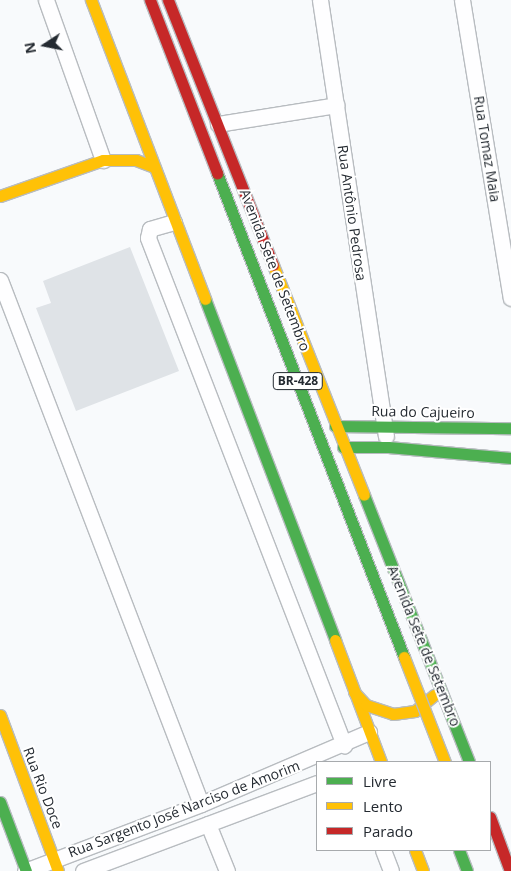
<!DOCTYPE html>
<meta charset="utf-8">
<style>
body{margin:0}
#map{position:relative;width:511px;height:871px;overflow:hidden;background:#f8fafc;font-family:"Open Sans",sans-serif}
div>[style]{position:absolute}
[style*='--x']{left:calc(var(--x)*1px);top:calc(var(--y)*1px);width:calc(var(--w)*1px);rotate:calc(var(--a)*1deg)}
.building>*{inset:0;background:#dfe3e7}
.roads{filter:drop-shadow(1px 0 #b8bcc0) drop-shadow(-1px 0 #b8bcc0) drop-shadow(0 1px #b8bcc0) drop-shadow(0 -1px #b8bcc0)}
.street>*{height:15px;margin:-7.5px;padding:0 7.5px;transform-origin:7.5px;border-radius:7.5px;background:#fefeff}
.fast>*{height:11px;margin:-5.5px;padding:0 5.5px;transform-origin:5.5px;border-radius:5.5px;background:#4caf50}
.slow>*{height:11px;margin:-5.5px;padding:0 5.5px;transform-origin:5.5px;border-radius:5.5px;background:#ffc107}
.jam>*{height:11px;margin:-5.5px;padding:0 5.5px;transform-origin:5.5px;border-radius:5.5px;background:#c62828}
.bridges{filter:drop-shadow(1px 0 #b8bcc0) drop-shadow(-1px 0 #b8bcc0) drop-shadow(0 1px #b8bcc0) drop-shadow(0 -1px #b8bcc0)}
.fast-bridge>*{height:11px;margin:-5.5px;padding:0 5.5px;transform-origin:5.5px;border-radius:5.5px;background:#4caf50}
.slow-bridge>*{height:11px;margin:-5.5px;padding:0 5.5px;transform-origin:5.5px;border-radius:5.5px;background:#ffc107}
.jam-bridge>*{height:11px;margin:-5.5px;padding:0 5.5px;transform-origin:5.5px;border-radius:5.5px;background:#c62828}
span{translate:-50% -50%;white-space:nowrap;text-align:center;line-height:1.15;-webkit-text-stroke:4px #fff;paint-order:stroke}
.shield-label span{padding:1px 4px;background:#fff;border:1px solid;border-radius:4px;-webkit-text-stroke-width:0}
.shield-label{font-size:12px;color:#242a31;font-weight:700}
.street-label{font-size:14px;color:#242a31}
.legend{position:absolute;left:316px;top:761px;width:175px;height:90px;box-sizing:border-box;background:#fff;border:1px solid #a7aaad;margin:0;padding:6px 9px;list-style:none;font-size:15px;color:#242a31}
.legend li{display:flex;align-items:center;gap:10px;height:25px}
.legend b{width:25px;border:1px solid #a7aaad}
.north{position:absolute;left:20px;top:20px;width:50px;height:50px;-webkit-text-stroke:4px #fff;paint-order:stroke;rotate:259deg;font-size:14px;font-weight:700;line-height:20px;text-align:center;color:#242a31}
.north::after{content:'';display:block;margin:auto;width:18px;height:22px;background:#242a31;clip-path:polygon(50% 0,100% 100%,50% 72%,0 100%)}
</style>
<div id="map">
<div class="building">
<div style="clip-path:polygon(130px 247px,179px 371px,76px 411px,36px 308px,51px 303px,43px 281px)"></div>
</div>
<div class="roads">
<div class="street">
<div style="--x:46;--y:0;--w:170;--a:70.4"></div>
<div style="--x:320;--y:0;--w:441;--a:81.4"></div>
<div style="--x:462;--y:0;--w:302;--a:80.7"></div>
<div style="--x:218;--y:124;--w:120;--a:-9.1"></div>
<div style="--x:174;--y:222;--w:25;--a:164"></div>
<div style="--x:150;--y:229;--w:9;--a:103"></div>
<div style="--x:148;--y:238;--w:544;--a:68.86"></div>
<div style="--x:0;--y:280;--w:561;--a:69.01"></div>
<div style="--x:208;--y:824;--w:51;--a:68"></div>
<div style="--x:383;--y:850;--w:22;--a:69"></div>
<div style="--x:25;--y:871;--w:188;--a:-20.8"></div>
<div style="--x:201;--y:804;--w:183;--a:-23.2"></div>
<div style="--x:83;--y:871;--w:250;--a:-20.6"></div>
</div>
<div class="fast">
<div style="--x:205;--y:299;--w:365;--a:69.1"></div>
<div style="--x:335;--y:426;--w:176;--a:0.7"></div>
<div style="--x:343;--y:447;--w:45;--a:0"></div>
<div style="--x:388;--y:447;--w:123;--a:5.1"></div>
<div style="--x:364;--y:495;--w:287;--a:68.5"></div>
<div style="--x:0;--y:802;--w:74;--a:69.4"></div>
<div style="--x:459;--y:850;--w:22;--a:69"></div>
</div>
<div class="slow">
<div style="--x:91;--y:0;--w:320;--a:69.1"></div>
<div style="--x:0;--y:196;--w:109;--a:-19.3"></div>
<div style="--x:103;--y:160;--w:33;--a:0"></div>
<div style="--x:136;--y:160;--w:19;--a:21"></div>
<div style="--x:273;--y:265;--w:247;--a:68.4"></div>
<div style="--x:335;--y:640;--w:130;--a:69.3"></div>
<div style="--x:354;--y:692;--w:18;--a:47"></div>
<div style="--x:366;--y:705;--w:28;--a:18"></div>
<div style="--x:393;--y:714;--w:22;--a:-8"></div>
<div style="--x:415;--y:711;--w:25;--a:-40"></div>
<div style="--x:0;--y:715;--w:166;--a:69.6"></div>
<div style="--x:415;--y:850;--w:22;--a:69"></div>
</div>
<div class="jam">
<div style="--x:168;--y:0;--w:285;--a:68.4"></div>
<div style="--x:490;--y:817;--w:58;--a:69.7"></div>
</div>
</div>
<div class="bridges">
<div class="fast-bridge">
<div style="--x:217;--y:173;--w:519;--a:68.88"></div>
</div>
<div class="slow-bridge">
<div style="--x:404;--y:657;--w:113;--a:68.7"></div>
</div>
<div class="jam-bridge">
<div style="--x:150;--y:0;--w:186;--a:68.8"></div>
</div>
</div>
<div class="shield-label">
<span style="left:298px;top:381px">BR-428</span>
</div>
<div class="street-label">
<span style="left:487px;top:149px;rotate:81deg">Rua Tomaz Maia</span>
<span style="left:352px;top:213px;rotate:82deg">Rua Antônio Pedrosa</span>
<span style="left:275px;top:270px;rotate:69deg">Avenida Sete de Setembro</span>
<span style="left:423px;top:412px;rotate:1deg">Rua do Cajueiro</span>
<span style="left:424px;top:646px;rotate:68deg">Avenida Sete de Setembro</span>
<span style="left:43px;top:788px;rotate:69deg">Rua Rio Doce</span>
<span style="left:184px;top:809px;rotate:-21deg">Rua Sargento José Narciso de Amorim</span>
</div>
<ul class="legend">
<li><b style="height:6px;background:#4caf50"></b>Livre</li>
<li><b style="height:6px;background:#ffc107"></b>Lento</li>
<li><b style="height:6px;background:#c62828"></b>Parado</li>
</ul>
<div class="north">N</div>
</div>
